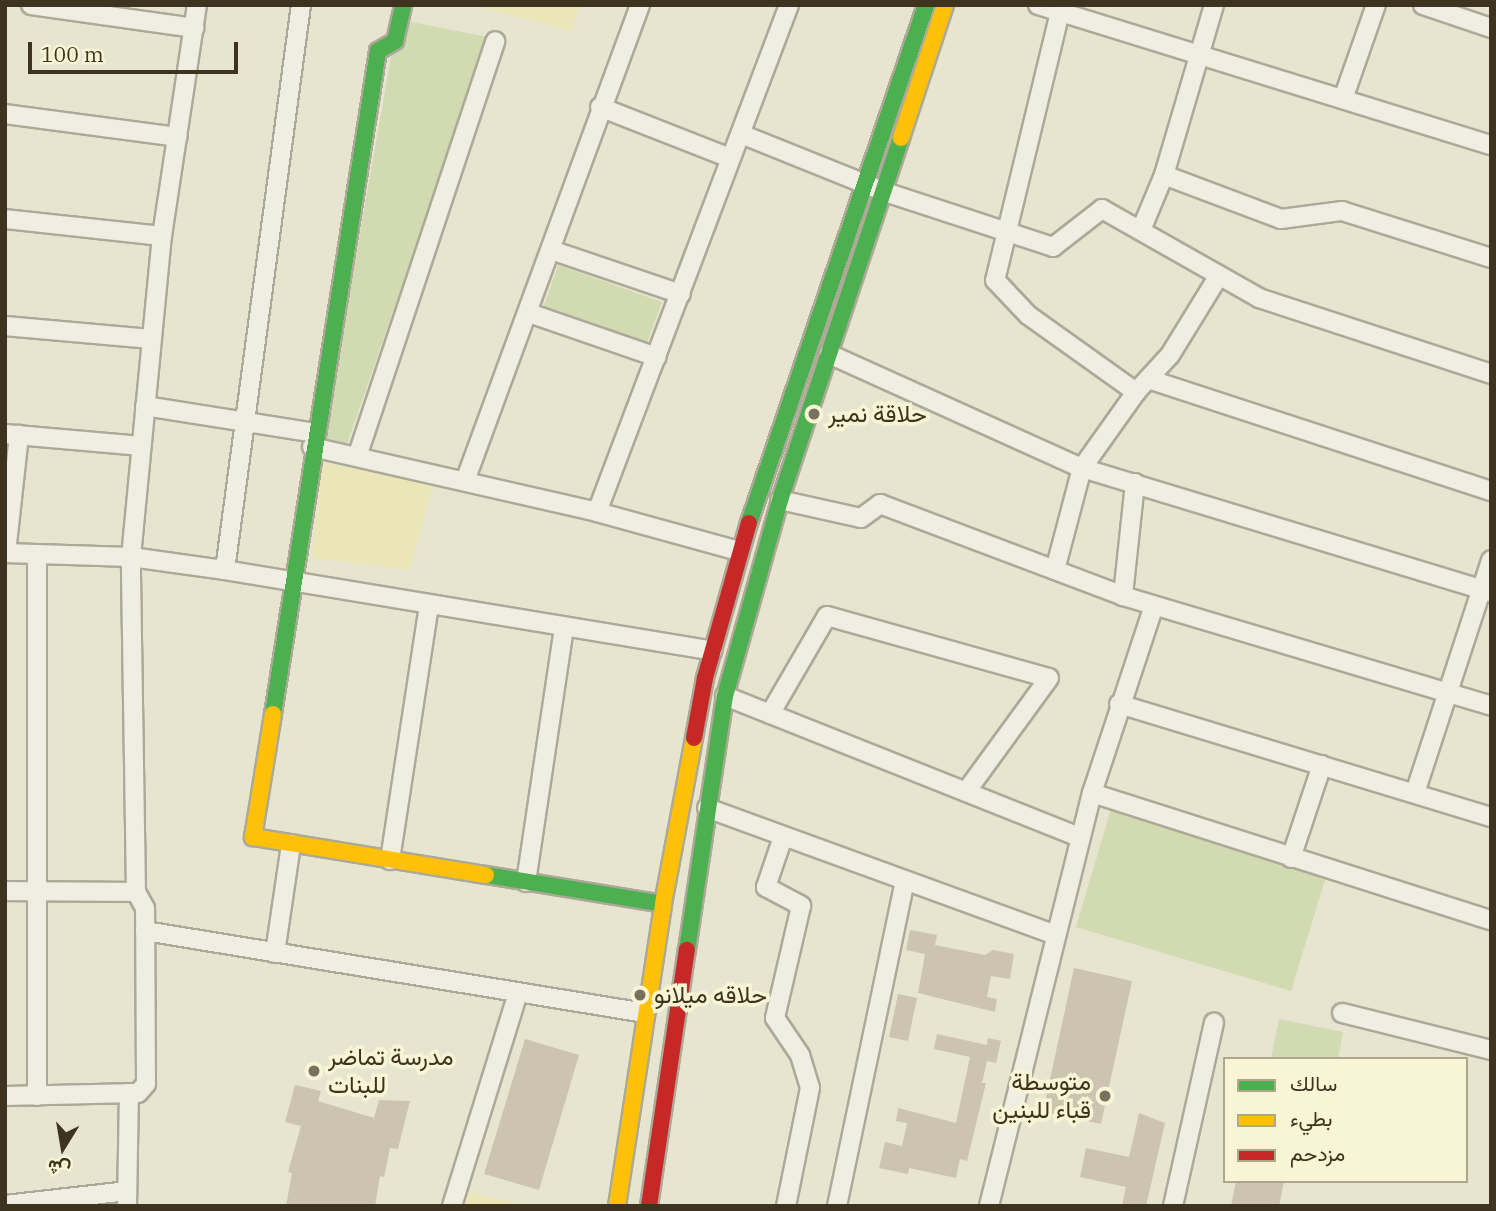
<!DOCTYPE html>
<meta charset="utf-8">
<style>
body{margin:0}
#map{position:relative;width:1496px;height:1211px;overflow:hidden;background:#e7e4d0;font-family:"IBM Plex Serif",Vazirmatn,serif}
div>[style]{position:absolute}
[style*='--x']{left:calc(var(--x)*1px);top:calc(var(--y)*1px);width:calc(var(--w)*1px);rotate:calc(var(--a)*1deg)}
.green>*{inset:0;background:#d2dab2}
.sand>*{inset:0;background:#ebe6b7}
.building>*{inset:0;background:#ccc3b1}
.roads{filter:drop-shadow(2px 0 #ada998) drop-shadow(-2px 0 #ada998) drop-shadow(0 2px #ada998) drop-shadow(0 -2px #ada998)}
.street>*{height:18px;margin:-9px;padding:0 9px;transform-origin:9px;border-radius:9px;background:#f0ede2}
.fast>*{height:16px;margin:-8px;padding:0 8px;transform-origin:8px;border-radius:8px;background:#4caf50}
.slow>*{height:16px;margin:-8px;padding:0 8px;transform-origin:8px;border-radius:8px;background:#ffc107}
.jam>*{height:16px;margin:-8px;padding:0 8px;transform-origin:8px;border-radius:8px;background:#c62828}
.dots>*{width:19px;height:19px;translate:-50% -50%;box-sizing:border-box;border:4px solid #f8f4d6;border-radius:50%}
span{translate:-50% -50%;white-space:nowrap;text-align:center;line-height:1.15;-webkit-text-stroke:7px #f8f4d6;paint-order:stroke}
.poi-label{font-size:24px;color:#3e331f}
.left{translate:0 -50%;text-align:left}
.right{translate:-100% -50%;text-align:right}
.frame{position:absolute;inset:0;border:7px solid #3e331f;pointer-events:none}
.legend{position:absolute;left:1223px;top:1057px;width:245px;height:126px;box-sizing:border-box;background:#f8f4d6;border:2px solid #aea78d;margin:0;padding:9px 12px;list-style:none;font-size:21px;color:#3e331f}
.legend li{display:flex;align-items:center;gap:14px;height:35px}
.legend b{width:35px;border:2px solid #aea78d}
.north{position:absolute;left:28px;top:1113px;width:70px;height:70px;-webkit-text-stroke:5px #f8f4d6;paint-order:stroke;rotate:191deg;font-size:19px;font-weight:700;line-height:28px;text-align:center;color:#3e331f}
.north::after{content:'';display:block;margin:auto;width:24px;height:32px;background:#3e331f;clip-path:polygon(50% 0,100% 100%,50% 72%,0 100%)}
.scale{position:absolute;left:28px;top:42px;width:210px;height:32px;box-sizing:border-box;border:4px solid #3e331f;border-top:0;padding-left:9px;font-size:21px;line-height:24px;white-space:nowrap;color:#3e331f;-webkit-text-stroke:5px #f8f4d6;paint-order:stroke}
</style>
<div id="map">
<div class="green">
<div style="clip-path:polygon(411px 22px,488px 37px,346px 447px,323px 443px,392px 51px)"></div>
<div style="clip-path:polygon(558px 265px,662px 302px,647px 343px,544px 306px)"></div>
<div style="clip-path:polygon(1111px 809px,1327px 873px,1291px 991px,1076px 927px)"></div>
<div style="clip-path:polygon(1279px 1019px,1343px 1032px,1338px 1059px,1271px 1059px)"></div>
</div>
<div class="sand">
<div style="clip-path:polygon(472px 5px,580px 5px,572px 31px)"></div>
<div style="clip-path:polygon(330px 464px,433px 484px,410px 570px,312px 558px,322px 466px)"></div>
<div style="clip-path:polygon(466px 1192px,534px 1206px,461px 1206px)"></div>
</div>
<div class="building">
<div style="clip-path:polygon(910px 930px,937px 935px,935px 945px,985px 955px,993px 950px,1014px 954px,1010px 979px,991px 976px,987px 997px,997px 999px,995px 1012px,918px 993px,925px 954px,906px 950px)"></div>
<div style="clip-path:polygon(1074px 968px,1132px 981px,1101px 1124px,1043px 1112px)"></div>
<div style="clip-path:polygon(898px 994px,917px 998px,908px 1041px,889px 1037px)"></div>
<div style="clip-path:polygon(937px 1034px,987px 1045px,988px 1038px,1001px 1041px,996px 1063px,987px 1061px,982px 1083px,986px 1083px,967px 1161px,960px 1159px,956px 1178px,909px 1168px,908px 1174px,879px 1168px,885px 1142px,902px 1146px,907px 1123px,896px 1121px,898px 1108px,956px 1123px,970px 1057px,934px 1049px)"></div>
<div style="clip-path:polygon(525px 1039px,579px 1055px,539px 1190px,484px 1174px)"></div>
<div style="clip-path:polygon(295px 1085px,321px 1091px,318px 1101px,374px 1118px,379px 1100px,410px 1101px,398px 1149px,390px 1148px,384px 1177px,380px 1176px,375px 1206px,286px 1206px,292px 1173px,288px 1172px,301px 1126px,285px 1122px)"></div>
<div style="clip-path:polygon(1139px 1113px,1165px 1123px,1146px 1206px,1122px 1206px,1126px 1187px,1080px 1177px,1086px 1148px,1129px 1157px)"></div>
<div style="clip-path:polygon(1236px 1181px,1284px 1181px,1279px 1206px,1231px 1206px)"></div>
</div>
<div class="roads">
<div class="street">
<div style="--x:31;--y:5;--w:165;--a:8"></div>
<div style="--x:1038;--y:5;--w:474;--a:17.2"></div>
<div style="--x:1423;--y:5;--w:72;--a:18.7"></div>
<div style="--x:1060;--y:12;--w:276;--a:103.6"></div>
<div style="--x:995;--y:280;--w:48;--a:46.7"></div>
<div style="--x:1028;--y:315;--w:133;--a:35.5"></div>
<div style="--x:1343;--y:99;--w:100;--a:-70.7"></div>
<div style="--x:600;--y:107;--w:140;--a:21.4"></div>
<div style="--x:5;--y:114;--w:174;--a:7.6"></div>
<div style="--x:741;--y:134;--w:155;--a:21.9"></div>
<div style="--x:885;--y:192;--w:177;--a:18.1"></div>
<div style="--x:1053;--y:247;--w:62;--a:-37.8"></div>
<div style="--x:1102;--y:209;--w:180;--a:29.5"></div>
<div style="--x:1259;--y:298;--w:244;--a:18.1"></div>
<div style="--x:1164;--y:175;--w:125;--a:20.6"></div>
<div style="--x:1281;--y:219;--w:62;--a:-7.5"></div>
<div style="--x:1342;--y:211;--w:156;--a:17.5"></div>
<div style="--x:5;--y:219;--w:158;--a:6.2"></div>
<div style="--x:1141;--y:230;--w:60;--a:-67.3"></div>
<div style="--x:1164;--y:175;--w:177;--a:-73.6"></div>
<div style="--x:551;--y:250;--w:137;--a:18.7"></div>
<div style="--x:529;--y:313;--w:135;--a:19"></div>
<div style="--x:5;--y:326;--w:146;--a:5.1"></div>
<div style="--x:829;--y:354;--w:277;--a:24.3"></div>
<div style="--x:1082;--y:468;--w:427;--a:16.9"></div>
<div style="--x:1148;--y:379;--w:361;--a:18.1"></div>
<div style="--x:145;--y:406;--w:172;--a:9"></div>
<div style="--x:5;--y:434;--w:137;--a:5"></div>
<div style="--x:312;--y:447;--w:292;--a:12.8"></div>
<div style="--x:597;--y:512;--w:147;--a:15.4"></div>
<div style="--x:357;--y:457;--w:438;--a:-71.6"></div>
<div style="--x:465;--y:481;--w:507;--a:-69.81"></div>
<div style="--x:1135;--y:483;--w:114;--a:96.1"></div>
<div style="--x:1123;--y:596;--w:384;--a:16.6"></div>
<div style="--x:780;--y:500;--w:83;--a:12.5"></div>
<div style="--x:861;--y:518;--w:24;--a:-36"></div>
<div style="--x:880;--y:504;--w:260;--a:20.7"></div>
<div style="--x:597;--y:512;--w:542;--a:-69.26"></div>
<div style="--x:5;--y:553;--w:126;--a:1.8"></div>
<div style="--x:131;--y:557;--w:95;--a:7.9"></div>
<div style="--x:225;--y:570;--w:494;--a:9.4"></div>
<div style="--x:6;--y:553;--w:119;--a:-83.7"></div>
<div style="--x:225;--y:570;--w:570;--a:-82.34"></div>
<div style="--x:1055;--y:570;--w:106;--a:-75.2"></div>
<div style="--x:1082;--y:468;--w:93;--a:-54.6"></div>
<div style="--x:1136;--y:392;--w:50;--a:-47.4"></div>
<div style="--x:1170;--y:355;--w:92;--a:-58.4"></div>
<div style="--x:725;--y:696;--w:382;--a:21.7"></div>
<div style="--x:1119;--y:704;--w:389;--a:16.9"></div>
<div style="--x:770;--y:714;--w:113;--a:-59.8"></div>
<div style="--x:827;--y:616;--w:230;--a:15.6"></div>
<div style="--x:1049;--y:678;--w:141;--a:126.1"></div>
<div style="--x:1092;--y:793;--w:419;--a:17.7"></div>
<div style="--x:1415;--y:793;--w:245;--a:-71.9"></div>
<div style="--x:707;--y:808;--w:369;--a:20"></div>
<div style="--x:783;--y:837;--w:53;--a:108.8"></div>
<div style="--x:766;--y:887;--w:40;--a:28"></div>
<div style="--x:801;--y:906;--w:115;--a:103.1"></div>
<div style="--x:775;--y:1018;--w:45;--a:56"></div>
<div style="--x:800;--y:1055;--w:34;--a:73"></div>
<div style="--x:810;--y:1088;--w:120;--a:101.5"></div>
<div style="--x:1291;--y:858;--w:98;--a:-71.6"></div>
<div style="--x:390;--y:860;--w:259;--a:-81.3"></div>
<div style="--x:526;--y:882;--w:258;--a:-81.5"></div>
<div style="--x:5;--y:891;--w:131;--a:0.4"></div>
<div style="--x:145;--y:931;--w:507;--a:9.31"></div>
<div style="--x:275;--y:953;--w:110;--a:-81.6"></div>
<div style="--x:1342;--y:1013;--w:154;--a:13.9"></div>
<div style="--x:5;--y:1096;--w:133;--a:-1.3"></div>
<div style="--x:138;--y:1093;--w:12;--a:-48"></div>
<div style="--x:146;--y:1084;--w:176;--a:-90.3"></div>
<div style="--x:145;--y:908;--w:18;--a:-119"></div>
<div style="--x:136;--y:892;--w:335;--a:-90.9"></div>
<div style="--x:131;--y:557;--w:322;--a:-84.5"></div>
<div style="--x:162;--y:236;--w:234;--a:-81.4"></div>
<div style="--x:37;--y:1096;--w:542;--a:-90"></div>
<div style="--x:5;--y:1205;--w:123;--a:-6.5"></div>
<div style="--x:127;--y:1206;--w:113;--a:-89"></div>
<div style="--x:452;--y:1206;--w:223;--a:-72.8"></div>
<div style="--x:837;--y:1206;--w:332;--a:-78.2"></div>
<div style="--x:989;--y:1206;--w:426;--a:-76"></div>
<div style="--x:1092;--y:793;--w:197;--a:-71.7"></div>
<div style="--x:1173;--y:1206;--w:188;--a:-77.4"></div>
</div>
<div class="fast">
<div style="--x:749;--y:523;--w:547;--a:-71.13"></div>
<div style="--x:273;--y:714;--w:671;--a:-81"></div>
<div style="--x:378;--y:51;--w:20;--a:-30"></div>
<div style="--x:395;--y:41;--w:37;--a:-77"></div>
<div style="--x:486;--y:875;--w:179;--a:9.3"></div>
<div style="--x:687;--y:950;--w:257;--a:-81.5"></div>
<div style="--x:725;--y:696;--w:204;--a:-74.3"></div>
<div style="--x:780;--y:500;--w:382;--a:-71.5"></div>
</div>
<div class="slow">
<div style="--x:901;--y:138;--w:140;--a:-71.7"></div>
<div style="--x:273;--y:714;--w:125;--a:99.2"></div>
<div style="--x:253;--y:837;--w:236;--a:9.3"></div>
<div style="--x:617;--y:1206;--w:305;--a:-81.3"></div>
<div style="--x:663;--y:904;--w:169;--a:-79.4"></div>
</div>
<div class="jam">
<div style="--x:694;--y:738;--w:61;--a:-79.6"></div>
<div style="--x:705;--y:678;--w:161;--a:-74.2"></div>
<div style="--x:649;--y:1206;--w:259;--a:-81.6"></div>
</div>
</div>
<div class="dots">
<div style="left:814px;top:414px;background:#79715d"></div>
<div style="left:640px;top:995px;background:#79715d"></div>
<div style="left:314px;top:1071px;background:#79715d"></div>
<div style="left:1105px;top:1096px;background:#79715d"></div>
</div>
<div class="poi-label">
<span class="left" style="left:828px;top:414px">حلاقة نمير</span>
<span class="left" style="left:654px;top:995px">حلاقه ميلانو</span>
<span class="left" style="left:328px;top:1071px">مدرسة تماضر<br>للبنات</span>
<span class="right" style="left:1091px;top:1096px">متوسطة<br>قباء للبنين</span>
</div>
<div class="frame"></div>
<ul class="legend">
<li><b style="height:9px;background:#4caf50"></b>سالك</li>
<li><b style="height:9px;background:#ffc107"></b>بطيء</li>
<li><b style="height:9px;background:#c62828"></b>مزدحم</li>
</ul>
<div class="north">ش</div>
<div class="scale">100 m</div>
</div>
